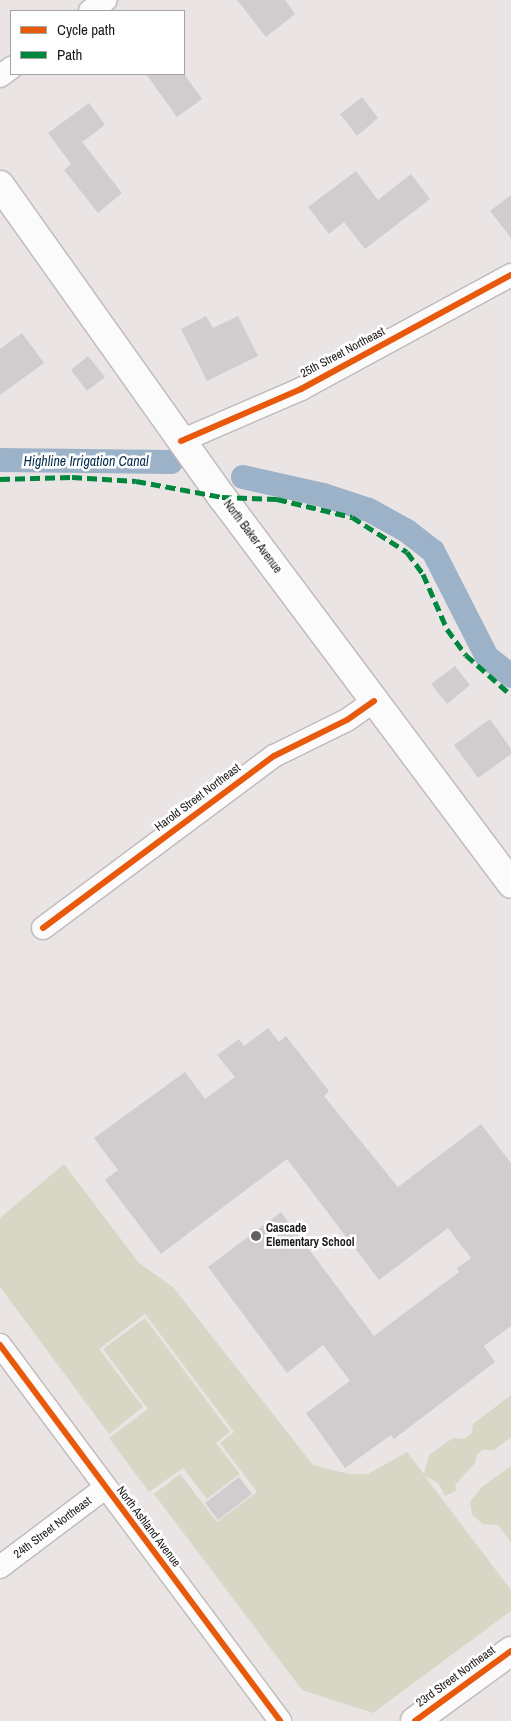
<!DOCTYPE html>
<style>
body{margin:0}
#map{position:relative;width:511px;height:1721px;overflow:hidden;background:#eae5e4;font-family:"Archivo Narrow",sans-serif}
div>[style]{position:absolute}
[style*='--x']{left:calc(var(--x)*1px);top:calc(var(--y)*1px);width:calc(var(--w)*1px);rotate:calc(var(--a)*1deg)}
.green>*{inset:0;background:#d7d7c6}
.canal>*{height:24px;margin:-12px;padding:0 12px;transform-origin:12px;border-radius:12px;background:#9cb2c9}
.building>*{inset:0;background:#d1cdce}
.roads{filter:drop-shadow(1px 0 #bdbab8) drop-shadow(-1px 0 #bdbab8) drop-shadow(0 1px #bdbab8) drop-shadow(0 -1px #bdbab8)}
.minor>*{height:22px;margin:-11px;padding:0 11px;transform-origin:11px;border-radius:11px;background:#fcfbfb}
.tertiary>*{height:28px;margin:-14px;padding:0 14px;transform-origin:14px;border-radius:14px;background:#fcfbfb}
.secondary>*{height:28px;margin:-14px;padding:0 14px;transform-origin:14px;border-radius:14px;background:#fcfbfb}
.quiet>*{height:5px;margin-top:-2.5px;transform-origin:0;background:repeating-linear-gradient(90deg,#00873e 0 10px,transparent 0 15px)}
.cycleway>*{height:6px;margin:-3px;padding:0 3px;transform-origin:3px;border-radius:3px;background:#e8590c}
.dots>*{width:14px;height:14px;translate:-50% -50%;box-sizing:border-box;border:2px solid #fff;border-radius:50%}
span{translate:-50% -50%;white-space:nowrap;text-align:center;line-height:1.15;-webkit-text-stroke:5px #fff;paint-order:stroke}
.street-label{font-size:12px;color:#1c1917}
.poi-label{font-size:12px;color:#1c1917;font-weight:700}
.left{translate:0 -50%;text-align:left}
.water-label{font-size:14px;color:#032c4d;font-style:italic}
.legend{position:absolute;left:10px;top:10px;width:175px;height:65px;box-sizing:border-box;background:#fff;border:1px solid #a4a3a2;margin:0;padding:6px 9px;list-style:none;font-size:15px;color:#1c1917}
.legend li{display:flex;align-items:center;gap:10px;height:25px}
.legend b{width:25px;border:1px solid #a4a3a2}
</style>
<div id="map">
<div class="green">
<div style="clip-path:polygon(64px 1164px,139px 1263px,174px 1288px,313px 1465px,349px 1474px,368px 1474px,407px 1452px,424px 1474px,429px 1455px,453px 1438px,464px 1439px,472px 1433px,473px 1424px,511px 1395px,511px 1437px,494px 1450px,483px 1450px,477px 1454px,475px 1463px,455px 1485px,457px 1490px,445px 1496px,439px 1484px,424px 1475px,511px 1590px,511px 1611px,373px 1713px,302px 1690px,154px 1494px,180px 1474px,217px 1522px,257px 1492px,220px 1443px,234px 1432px,145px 1314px,99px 1349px,143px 1407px,109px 1434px,0 1287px,0 1218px)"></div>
<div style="clip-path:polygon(145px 1318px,230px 1432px,216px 1443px,240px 1474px,207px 1499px,183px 1468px,149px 1492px,109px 1438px,148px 1409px,103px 1349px)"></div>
<div style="clip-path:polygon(511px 1466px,511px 1543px,498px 1525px,483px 1524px,472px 1515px,470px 1502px,482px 1487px)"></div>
</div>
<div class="canal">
<div style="--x:0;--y:460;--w:171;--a:0.7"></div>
<div style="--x:243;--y:477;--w:82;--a:12.7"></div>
<div style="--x:323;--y:495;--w:48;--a:18.1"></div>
<div style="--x:369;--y:510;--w:43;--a:28.9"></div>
<div style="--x:407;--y:531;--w:33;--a:38"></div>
<div style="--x:433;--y:551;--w:119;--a:63"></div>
<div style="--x:487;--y:657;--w:31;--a:38"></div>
</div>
<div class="building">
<div style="clip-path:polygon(237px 0,285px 0,295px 14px,266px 37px)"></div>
<div style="clip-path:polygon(146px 74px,184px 74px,202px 99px,177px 117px)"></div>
<div style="clip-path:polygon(362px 97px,378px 118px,357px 136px,340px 114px)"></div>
<div style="clip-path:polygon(89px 103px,105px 125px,82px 142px,122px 193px,98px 213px,64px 170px,71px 164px,48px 133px)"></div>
<div style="clip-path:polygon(356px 171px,378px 200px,411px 174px,430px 199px,365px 249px,344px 222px,329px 234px,308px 207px)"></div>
<div style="clip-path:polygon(511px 195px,511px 238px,490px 211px)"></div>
<div style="clip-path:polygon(206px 316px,213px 328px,238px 316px,258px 356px,207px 381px,181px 329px)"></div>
<div style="clip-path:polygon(22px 333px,44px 363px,0 395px,0 349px)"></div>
<div style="clip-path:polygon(88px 356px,105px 377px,87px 391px,71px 370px)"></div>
<div style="clip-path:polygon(455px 666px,470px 685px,447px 704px,431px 684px)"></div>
<div style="clip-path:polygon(490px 719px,511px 749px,511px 754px,478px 778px,454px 745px)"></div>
<div style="clip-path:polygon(268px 1028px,279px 1042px,286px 1036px,329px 1091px,324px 1096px,398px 1187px,481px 1124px,511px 1163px,511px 1326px,484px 1346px,495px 1362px,394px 1439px,391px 1435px,345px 1468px,306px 1413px,350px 1381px,323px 1345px,287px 1373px,208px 1267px,281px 1212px,374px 1336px,459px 1272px,457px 1268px,471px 1258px,448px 1228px,379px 1280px,287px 1159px,161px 1254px,105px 1180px,118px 1170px,94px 1138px,185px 1072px,205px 1099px,235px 1077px,217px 1055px,239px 1039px,244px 1046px)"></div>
<div style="clip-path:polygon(239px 1477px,252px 1494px,218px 1520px,205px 1503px)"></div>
</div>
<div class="roads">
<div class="minor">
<div style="--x:90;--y:11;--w:19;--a:-35"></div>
<div style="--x:0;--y:76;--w:14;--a:-36"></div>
<div style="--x:181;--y:441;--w:131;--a:-23.4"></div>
<div style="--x:301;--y:389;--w:239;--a:-28.5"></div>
<div style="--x:43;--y:928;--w:288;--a:-36.7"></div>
<div style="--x:274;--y:756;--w:81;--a:-26.3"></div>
<div style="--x:347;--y:720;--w:33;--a:-35"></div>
<div style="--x:0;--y:1345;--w:469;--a:53.3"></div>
<div style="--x:0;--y:1567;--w:131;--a:-37"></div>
</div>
<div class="tertiary">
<div style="--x:415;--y:1721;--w:119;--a:-36.1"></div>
</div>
<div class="secondary">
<div style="--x:0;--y:185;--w:383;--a:54.6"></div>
<div style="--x:222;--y:497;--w:483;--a:53.2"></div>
</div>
</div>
<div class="quiet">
<div style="--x:0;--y:479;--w:72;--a:-1.6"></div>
<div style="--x:72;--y:477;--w:64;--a:3.6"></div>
<div style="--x:136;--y:481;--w:87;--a:10.5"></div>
<div style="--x:222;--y:497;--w:55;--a:2.1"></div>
<div style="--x:277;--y:499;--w:77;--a:13.5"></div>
<div style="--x:352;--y:517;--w:65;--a:32.5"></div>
<div style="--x:407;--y:552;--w:27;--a:54"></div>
<div style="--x:423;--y:574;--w:60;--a:66.4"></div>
<div style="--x:447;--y:629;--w:32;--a:54"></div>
<div style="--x:466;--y:655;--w:60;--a:41.6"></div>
</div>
<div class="cycleway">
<div style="--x:181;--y:441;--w:131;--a:-23.4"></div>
<div style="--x:301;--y:389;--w:239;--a:-28.5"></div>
<div style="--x:43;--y:928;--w:288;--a:-36.7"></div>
<div style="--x:274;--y:756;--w:81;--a:-26.3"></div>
<div style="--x:347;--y:720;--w:33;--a:-35"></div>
<div style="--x:0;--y:1345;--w:469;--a:53.3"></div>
<div style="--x:415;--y:1721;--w:119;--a:-36.1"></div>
</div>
<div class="dots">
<div style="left:256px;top:1236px;background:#64605f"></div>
</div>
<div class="street-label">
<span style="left:343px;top:353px;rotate:-28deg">25th Street Northeast</span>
<span style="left:252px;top:537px;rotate:53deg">North Baker Avenue</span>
<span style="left:198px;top:798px;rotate:-37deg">Harold Street Northeast</span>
<span style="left:148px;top:1527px;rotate:53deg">North Ashland Avenue</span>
<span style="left:53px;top:1528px;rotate:-37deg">24th Street Northeast</span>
<span style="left:456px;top:1677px;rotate:-36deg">23rd Street Northeast</span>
</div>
<div class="poi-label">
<span class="left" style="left:266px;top:1236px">Cascade<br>Elementary School</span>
</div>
<div class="water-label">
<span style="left:86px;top:461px">Highline Irrigation Canal</span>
</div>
<ul class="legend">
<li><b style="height:6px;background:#e8590c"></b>Cycle path</li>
<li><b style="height:6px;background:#00873e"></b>Path</li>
</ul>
</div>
